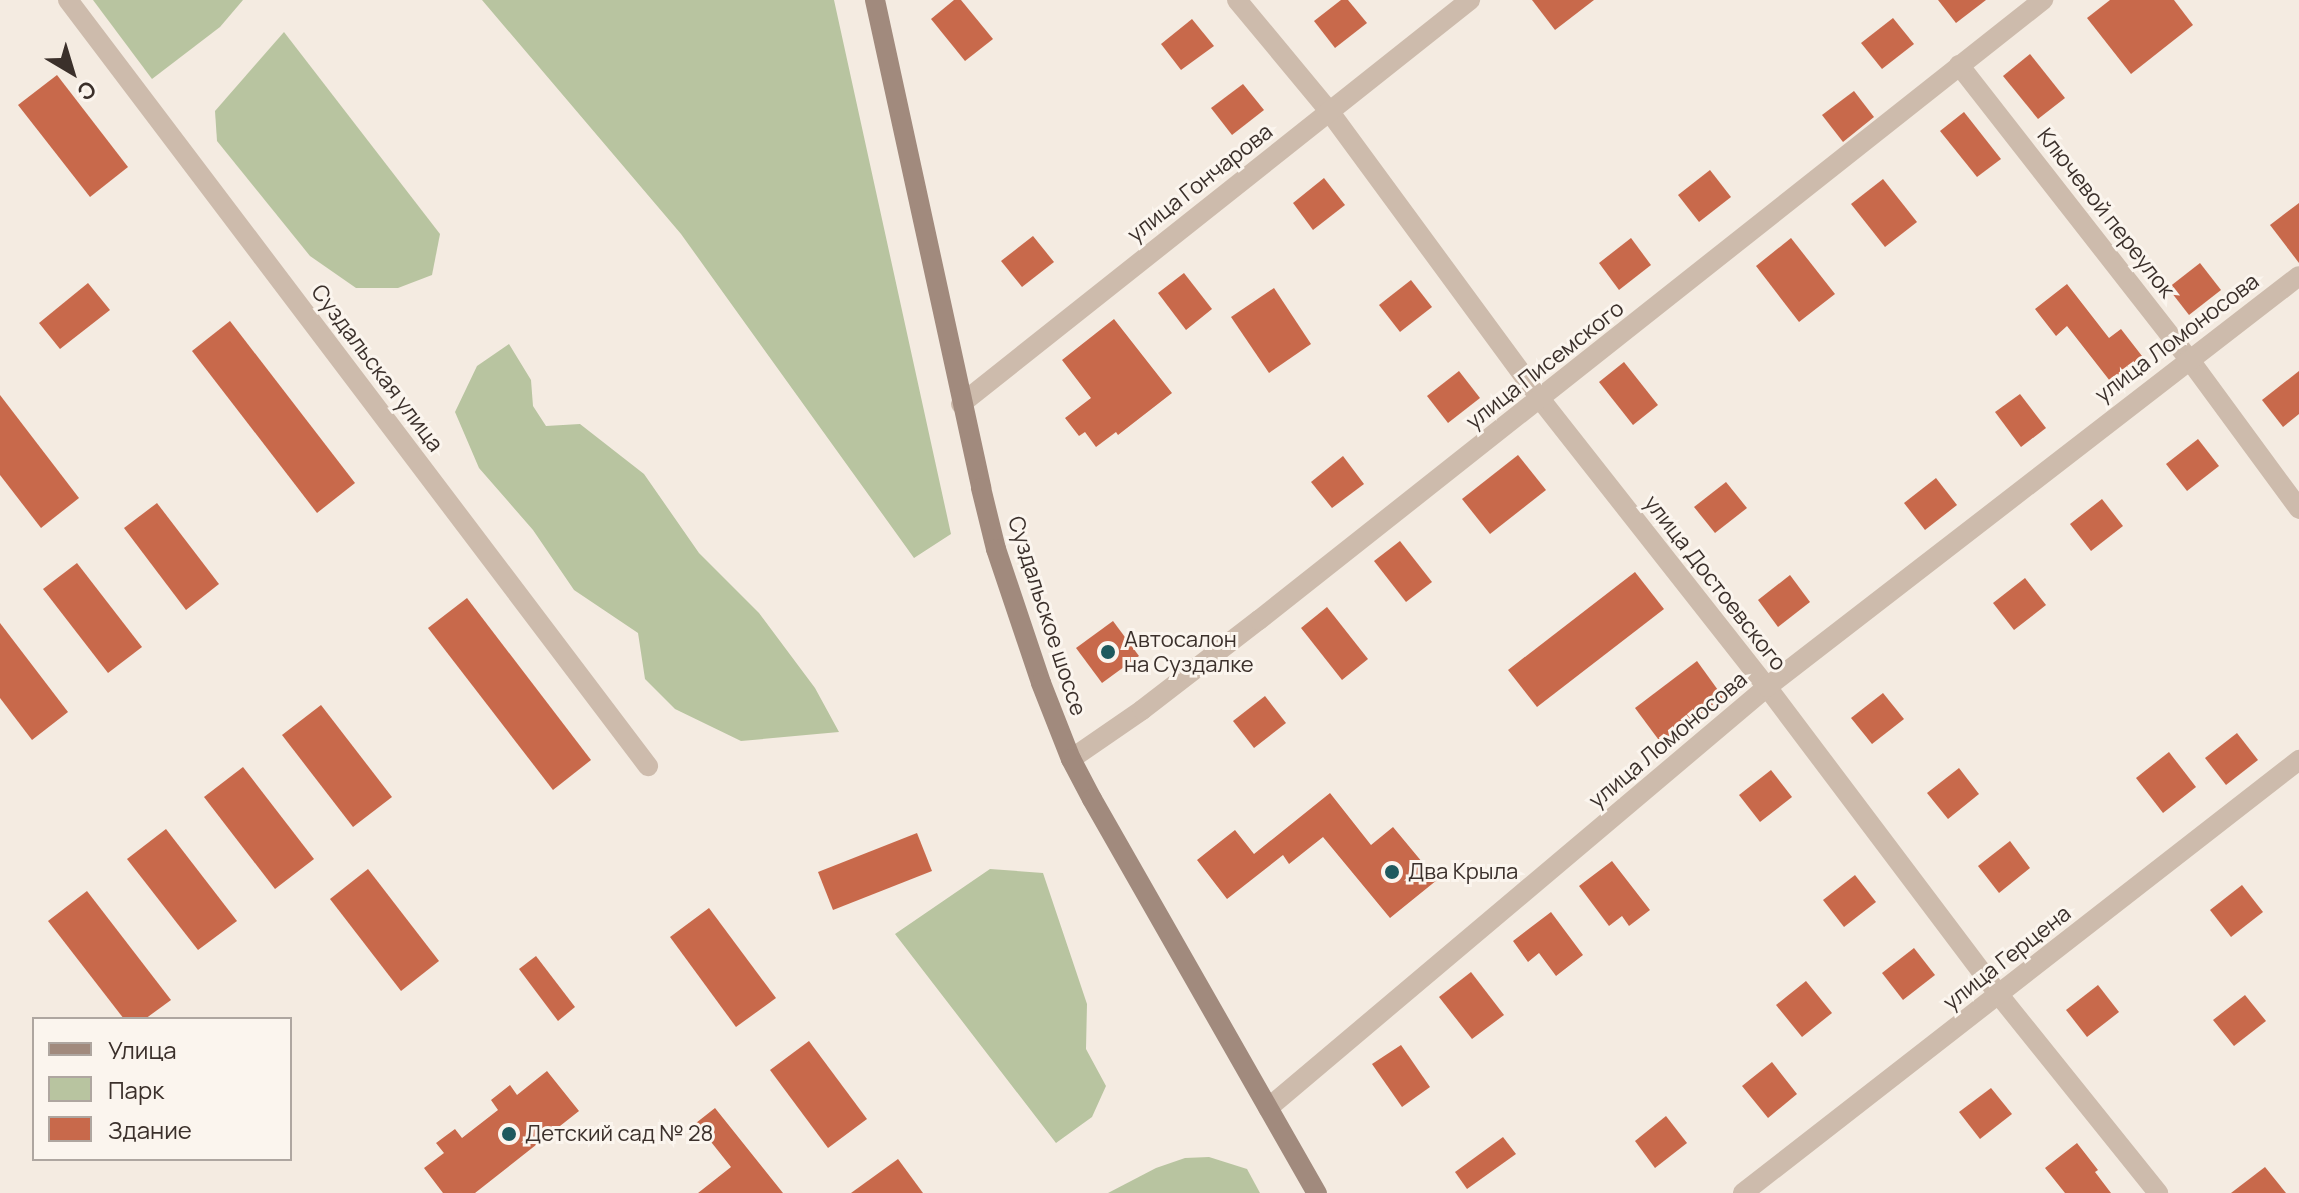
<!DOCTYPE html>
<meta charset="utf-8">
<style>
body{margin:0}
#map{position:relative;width:2299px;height:1193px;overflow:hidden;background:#f4ebe1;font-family:Manrope,sans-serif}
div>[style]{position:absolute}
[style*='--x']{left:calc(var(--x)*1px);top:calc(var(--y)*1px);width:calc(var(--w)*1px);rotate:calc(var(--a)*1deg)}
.green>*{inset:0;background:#b8c4a0}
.building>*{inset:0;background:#c8694b}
.street>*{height:20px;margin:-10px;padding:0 10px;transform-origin:10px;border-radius:10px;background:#cdbbac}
.secondary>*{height:20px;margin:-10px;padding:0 10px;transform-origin:10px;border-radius:10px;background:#a18a7d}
.dots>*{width:22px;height:22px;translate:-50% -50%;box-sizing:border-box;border:4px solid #fbf5ee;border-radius:50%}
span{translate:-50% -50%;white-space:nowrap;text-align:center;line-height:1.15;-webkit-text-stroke:6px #fbf5ee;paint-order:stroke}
.street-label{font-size:22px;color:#3b302b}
.poi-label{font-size:22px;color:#3b302b}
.left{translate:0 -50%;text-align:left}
.legend{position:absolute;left:32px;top:1017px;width:260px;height:144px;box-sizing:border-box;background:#fbf5ee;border:2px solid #aea6a0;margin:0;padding:10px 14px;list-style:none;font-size:24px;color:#3b302b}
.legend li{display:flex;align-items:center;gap:16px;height:40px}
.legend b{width:40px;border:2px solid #aea6a0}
.north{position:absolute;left:32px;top:32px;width:80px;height:80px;-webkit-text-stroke:6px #fbf5ee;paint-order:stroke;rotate:142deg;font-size:22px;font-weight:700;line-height:32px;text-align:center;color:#3b302b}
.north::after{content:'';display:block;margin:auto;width:28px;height:36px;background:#3b302b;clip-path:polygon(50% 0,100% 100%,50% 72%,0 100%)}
</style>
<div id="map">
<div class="green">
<div style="clip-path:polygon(93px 0,243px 0,220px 27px,152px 79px)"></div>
<div style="clip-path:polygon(482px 0,834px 0,951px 534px,914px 558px,681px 234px)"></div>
<div style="clip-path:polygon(284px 32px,440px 234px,432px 275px,398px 288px,356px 288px,310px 256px,217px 141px,215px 111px)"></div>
<div style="clip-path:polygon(509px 344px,531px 380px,533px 406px,546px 426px,580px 424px,644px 474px,699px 553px,759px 613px,815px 688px,839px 732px,741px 741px,675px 709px,645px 679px,638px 633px,574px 590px,533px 530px,479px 468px,455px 412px,477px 366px)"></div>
<div style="clip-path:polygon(990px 869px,1043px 873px,1087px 1004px,1086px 1049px,1106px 1086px,1092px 1117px,1056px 1143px,895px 934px)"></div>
<div style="clip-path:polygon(1209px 1157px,1247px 1169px,1260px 1193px,1108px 1193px,1156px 1168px,1185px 1158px)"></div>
</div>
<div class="building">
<div style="clip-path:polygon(954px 0,961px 0,993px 39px,965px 61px,931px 19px)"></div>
<div style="clip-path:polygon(1341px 0,1348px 0,1367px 23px,1335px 48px,1314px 21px)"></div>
<div style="clip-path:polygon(1532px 0,1594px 0,1555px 30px)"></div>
<div style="clip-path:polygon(1938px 0,1986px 0,1956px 23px)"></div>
<div style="clip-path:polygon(2110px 0,2174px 0,2193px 25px,2131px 74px,2087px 18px)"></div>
<div style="clip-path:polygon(1893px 18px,1914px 44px,1882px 69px,1861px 43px)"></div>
<div style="clip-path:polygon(1192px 19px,1214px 46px,1181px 70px,1161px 44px)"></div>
<div style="clip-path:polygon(2030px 54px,2065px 98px,2038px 119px,2003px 76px)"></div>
<div style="clip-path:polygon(57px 75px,128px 167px,90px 197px,18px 105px)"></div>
<div style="clip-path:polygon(1243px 84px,1264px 110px,1232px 135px,1211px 108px)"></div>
<div style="clip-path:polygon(1854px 91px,1874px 117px,1843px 142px,1822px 115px)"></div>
<div style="clip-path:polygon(1964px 112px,2001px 159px,1977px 177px,1940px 131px)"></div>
<div style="clip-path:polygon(1710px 170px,1731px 197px,1699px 222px,1678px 195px)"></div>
<div style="clip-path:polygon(1324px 178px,1345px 205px,1313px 230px,1293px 203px)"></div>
<div style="clip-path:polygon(1883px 179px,1917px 222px,1885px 247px,1851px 204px)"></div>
<div style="clip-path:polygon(2299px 203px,2299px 263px,2270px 225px)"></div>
<div style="clip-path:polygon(1033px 236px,1054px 262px,1022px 287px,1001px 261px)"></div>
<div style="clip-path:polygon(1631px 238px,1651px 265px,1619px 290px,1599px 263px)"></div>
<div style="clip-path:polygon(1791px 238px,1835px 294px,1799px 322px,1756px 266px)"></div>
<div style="clip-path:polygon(2200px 263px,2221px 290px,2189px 315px,2168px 288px)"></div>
<div style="clip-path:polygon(1184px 273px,1212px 309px,1186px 330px,1158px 293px)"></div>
<div style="clip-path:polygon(1411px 280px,1432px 307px,1400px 332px,1379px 305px)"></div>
<div style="clip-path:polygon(88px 283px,110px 310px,60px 349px,39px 323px)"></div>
<div style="clip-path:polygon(2067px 284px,2109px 338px,2121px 329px,2142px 356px,2110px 381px,2067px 326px,2056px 336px,2035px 309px)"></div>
<div style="clip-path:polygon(1274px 288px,1311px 344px,1269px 373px,1231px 317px)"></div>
<div style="clip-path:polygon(1114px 319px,1172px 393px,1118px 435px,1116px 432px,1096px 447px,1085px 432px,1079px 436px,1065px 418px,1091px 398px,1062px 360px)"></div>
<div style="clip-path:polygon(230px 321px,355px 483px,317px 513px,192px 351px)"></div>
<div style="clip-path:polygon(1624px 362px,1658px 405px,1633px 425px,1599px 382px)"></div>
<div style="clip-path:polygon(1459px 371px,1480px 398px,1448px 423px,1427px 396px)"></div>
<div style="clip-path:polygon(2299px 371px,2299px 414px,2283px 427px,2262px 400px)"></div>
<div style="clip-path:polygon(2020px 394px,2046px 428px,2021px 447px,1995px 412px)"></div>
<div style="clip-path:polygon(0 395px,79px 498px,41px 528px,0 475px)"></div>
<div style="clip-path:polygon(2198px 439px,2219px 466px,2187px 491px,2166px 464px)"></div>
<div style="clip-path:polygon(1518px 455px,1546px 490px,1490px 534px,1462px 499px)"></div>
<div style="clip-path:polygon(1343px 456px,1364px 484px,1332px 508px,1311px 482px)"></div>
<div style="clip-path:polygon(1936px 478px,1957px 505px,1925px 530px,1904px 503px)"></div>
<div style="clip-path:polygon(1726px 482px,1747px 508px,1715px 533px,1694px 507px)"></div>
<div style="clip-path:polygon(2102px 499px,2123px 526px,2091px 551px,2070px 524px)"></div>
<div style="clip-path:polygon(157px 503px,219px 584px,186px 610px,124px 528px)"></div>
<div style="clip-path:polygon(1400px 541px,1432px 582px,1406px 602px,1374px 561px)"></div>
<div style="clip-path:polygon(77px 563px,142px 647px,108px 673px,43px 589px)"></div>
<div style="clip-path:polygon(1635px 572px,1664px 609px,1537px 707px,1508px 670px)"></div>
<div style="clip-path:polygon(1790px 575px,1810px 602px,1778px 627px,1758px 600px)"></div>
<div style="clip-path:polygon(2025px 578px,2046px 605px,2014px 630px,1993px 603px)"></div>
<div style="clip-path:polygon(467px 598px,591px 760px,553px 790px,428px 628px)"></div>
<div style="clip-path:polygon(1327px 607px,1368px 659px,1342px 680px,1301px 628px)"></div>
<div style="clip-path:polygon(1113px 621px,1139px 656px,1102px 683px,1076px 648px)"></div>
<div style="clip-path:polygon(0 623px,68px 712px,32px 740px,0 698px)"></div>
<div style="clip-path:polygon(1697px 661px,1723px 697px,1661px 743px,1635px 708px)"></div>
<div style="clip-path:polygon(1883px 693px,1904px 719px,1872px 744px,1851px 718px)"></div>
<div style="clip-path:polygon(1265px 696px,1286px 723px,1254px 748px,1233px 721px)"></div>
<div style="clip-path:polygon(321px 705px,392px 797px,353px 827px,282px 735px)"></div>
<div style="clip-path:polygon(2237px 733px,2258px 760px,2226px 785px,2205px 758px)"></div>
<div style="clip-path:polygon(2169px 752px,2196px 787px,2163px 813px,2136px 778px)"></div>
<div style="clip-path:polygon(243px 767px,314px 859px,275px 889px,204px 797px)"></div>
<div style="clip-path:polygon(1959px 768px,1979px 794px,1948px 819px,1927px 793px)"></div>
<div style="clip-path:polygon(1771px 770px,1792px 797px,1760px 822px,1739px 795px)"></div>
<div style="clip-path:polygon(1330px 793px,1371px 845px,1393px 827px,1437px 880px,1390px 918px,1323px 837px,1289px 864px,1283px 855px,1227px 899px,1197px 860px,1235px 830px,1254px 854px)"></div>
<div style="clip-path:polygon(166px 829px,237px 921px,198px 950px,127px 859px)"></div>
<div style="clip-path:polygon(917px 833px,932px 871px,833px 910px,818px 872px)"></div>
<div style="clip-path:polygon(2010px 841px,2030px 868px,1999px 893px,1978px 866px)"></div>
<div style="clip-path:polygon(1612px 861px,1650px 910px,1629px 926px,1622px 916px,1609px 926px,1579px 886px)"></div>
<div style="clip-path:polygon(368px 869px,439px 961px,401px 991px,330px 899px)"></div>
<div style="clip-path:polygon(1855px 875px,1876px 902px,1844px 927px,1823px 900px)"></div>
<div style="clip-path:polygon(2242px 885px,2263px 912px,2231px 937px,2210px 910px)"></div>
<div style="clip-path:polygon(87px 891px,171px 1000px,145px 1019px,124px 1019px,48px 921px)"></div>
<div style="clip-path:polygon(709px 908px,776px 998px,736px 1027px,670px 937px)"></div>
<div style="clip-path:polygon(1551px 912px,1583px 955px,1556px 976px,1539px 953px,1528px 962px,1513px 941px)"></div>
<div style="clip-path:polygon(1914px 948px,1935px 975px,1903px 1000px,1882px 973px)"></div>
<div style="clip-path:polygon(536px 956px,575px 1007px,558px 1021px,519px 969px)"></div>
<div style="clip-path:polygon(1471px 972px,1504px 1015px,1472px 1039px,1439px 997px)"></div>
<div style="clip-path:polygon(1806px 981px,1832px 1013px,1802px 1037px,1776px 1005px)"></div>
<div style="clip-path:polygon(2098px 985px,2119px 1012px,2087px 1037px,2066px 1010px)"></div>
<div style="clip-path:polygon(2245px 995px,2266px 1021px,2234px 1046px,2213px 1020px)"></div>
<div style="clip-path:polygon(809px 1041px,867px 1119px,828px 1148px,770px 1070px)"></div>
<div style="clip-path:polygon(1401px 1045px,1430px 1087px,1402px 1107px,1372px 1064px)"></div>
<div style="clip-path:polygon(1772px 1062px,1797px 1094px,1768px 1118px,1742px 1086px)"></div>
<div style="clip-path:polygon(547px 1071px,579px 1111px,475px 1193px,443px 1193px,424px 1168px,444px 1153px,436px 1143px,455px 1129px,462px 1138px,498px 1110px,491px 1100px,510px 1085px,517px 1095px)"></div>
<div style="clip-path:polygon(1991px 1088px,2012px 1114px,1980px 1139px,1959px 1112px)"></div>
<div style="clip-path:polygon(715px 1108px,783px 1193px,698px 1193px,731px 1167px,696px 1123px)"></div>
<div style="clip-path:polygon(1666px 1116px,1687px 1143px,1655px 1168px,1635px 1141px)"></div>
<div style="clip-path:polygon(1503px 1137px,1516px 1154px,1467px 1189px,1455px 1172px)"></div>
<div style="clip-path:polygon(2077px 1143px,2098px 1170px,2095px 1172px,2111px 1193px,2065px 1193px,2045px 1168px)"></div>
<div style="clip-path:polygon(898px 1159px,923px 1193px,851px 1193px)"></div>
<div style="clip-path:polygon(2265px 1167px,2286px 1193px,2231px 1193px)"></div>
</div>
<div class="street">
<div style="--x:68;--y:0;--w:961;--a:52.87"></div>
<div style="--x:1237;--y:0;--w:144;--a:50.3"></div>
<div style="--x:1329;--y:111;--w:358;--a:53.7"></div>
<div style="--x:1541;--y:400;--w:365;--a:51.8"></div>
<div style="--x:1767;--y:687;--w:386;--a:53"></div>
<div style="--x:1999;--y:995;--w:254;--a:51.2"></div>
<div style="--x:1959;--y:65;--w:373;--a:52"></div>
<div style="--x:2189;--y:359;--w:186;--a:53.7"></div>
<div style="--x:961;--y:404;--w:650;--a:-38.44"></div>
<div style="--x:1071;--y:759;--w:86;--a:-34.6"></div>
<div style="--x:1142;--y:710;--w:148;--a:-37.6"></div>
<div style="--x:1259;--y:620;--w:1000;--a:-38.34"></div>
<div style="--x:1268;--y:1108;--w:653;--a:-40.15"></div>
<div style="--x:1767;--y:687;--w:672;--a:-37.69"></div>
<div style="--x:1743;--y:1193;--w:705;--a:-37.91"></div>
</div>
<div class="secondary">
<div style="--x:875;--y:0;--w:499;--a:77.7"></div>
<div style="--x:981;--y:488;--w:63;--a:76.2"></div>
<div style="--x:996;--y:549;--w:141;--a:71.4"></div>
<div style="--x:1041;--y:683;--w:82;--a:68.5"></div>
<div style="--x:1071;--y:759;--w:45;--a:62.3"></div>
<div style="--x:1092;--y:799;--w:454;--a:60.3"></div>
</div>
<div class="dots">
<div style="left:1108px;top:652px;background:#1f5a5e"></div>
<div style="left:1392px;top:872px;background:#1f5a5e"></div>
<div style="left:509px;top:1134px;background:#1f5a5e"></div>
</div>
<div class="street-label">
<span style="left:1200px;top:183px;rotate:-38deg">улица Гончарова</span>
<span style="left:2106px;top:213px;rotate:52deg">Ключевой переулок</span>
<span style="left:2177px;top:338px;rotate:-37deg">улица Ломоносова</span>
<span style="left:1545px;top:365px;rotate:-38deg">улица Писемского</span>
<span style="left:377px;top:368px;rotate:53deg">Суздальская улица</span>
<span style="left:1715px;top:583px;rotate:52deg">улица Достоевского</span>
<span style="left:1047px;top:616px;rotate:72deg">Суздальское шоссе</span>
<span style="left:1668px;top:740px;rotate:-40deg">улица Ломоносова</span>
<span style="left:2007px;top:958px;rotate:-38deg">улица Герцена</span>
</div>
<div class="poi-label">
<span class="left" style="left:1124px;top:652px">Автосалон<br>на Суздалке</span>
<span class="left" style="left:1408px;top:872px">Два Крыла</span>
<span class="left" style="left:525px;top:1134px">Детский сад № 28</span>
</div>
<ul class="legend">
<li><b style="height:10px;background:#a18a7d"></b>Улица</li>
<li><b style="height:22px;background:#b8c4a0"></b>Парк</li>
<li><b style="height:22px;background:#c8694b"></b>Здание</li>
</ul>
<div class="north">С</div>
</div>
